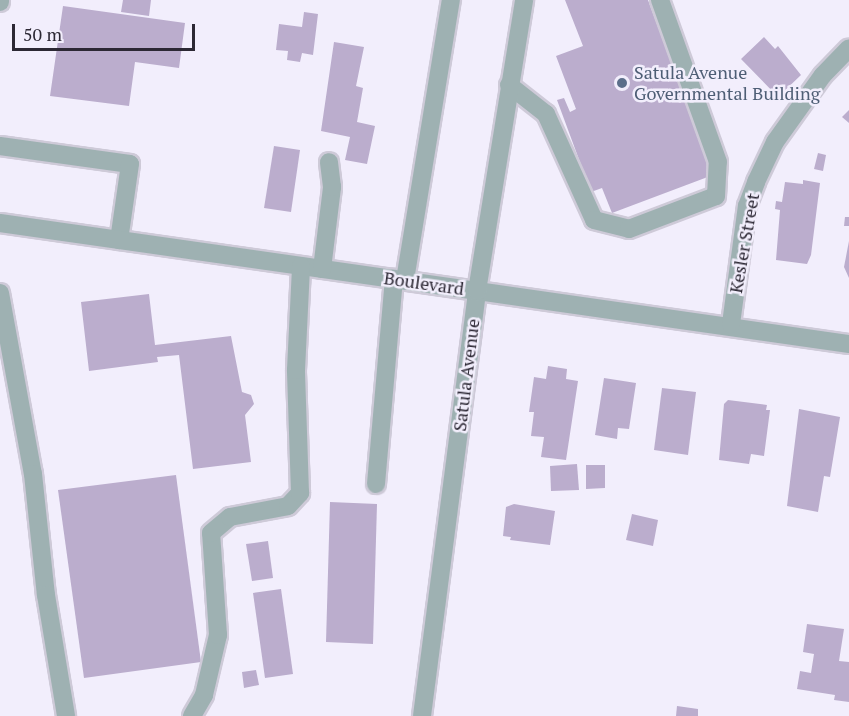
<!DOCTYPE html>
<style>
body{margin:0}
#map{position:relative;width:849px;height:716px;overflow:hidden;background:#f2eefc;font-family:"PT Serif",serif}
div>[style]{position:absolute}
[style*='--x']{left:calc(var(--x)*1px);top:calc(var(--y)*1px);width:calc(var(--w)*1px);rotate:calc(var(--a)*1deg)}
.building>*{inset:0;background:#bbadcd}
.roads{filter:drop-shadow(2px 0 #cecad8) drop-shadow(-2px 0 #cecad8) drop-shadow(0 2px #cecad8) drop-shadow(0 -2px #cecad8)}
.minor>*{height:18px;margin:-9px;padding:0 9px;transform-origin:9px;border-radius:9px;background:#9eb1b2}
.dots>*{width:16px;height:16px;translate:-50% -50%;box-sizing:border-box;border:3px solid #f2eefc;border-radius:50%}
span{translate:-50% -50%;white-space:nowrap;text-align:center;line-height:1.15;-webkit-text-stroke:5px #f2eefc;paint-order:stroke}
.service-label{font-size:18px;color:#4e5e75}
.left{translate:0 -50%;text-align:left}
.street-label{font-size:18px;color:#2c2834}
.scale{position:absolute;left:12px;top:24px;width:183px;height:27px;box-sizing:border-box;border:3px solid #2c2834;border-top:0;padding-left:8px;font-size:18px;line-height:21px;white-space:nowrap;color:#2c2834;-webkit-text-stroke:4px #f2eefc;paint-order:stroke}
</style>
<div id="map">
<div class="building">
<div style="clip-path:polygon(123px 0,151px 0,149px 16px,121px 12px)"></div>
<div style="clip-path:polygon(565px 0,648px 0,713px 175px,612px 213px,602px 188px,591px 192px,557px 100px,564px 98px,570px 112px,576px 109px,556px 56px,583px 46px)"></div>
<div style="clip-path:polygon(63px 6px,185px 23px,179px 68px,135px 62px,129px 106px,50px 96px)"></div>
<div style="clip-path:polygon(304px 12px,318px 14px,313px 55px,302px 53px,300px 62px,287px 60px,288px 51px,276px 50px,279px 24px,302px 27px)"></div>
<div style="clip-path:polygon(764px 37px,775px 49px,778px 46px,801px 75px,778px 97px,741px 59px)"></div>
<div style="clip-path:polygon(334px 42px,364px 47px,356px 86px,363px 88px,357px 122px,375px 126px,367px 164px,345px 160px,350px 137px,321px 131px)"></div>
<div style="clip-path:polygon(849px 110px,849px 123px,842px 117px)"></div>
<div style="clip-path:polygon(274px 146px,300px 150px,291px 212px,264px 208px)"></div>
<div style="clip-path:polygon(818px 153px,826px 155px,823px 171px,814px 169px)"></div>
<div style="clip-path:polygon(803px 180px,820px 183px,811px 255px,807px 264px,776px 260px,780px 210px,775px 209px,776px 201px,782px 202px,785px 182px,803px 184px)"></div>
<div style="clip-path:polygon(845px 217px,849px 217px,849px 226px,844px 226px)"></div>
<div style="clip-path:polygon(849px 241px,849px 278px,844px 267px)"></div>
<div style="clip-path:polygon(149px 294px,155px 345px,231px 336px,242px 392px,251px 395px,254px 404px,245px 415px,251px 462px,193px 469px,179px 355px,157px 357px,158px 362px,89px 371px,81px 302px)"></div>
<div style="clip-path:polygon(548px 366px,567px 369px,566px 379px,578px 381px,566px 460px,541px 457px,544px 437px,531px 436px,534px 412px,529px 412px,534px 377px,546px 379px)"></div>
<div style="clip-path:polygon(604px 378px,636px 383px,629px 429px,618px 428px,617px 439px,595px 435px)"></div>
<div style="clip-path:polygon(662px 388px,696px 392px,688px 455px,654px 450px)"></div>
<div style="clip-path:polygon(728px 400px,767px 405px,766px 410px,770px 410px,764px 456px,751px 454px,749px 464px,719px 460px,724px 404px)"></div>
<div style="clip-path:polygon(799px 409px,840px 417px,830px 477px,824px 476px,818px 512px,787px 506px)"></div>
<div style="clip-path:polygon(577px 464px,579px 490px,551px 491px,550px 466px)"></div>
<div style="clip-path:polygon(586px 465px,605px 465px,605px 488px,586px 489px)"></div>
<div style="clip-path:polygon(176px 475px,201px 662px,84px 678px,58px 490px)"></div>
<div style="clip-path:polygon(330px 502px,377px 504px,373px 644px,326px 642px)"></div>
<div style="clip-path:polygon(514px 504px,555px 511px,550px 545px,510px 540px,511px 537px,503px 536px,506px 507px)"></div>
<div style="clip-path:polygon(632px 514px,658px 520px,653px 546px,626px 540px)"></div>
<div style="clip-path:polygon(268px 541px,273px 578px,252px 581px,246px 544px)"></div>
<div style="clip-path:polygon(281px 589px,293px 674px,265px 678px,253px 593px)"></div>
<div style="clip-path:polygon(807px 624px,844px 629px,839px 661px,849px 662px,849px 702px,834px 700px,835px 695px,797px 689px,800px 671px,811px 673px,814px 654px,803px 652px)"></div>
<div style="clip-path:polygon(256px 670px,259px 685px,244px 688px,242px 672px)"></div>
<div style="clip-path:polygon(677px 706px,698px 709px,698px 716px,676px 716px)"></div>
</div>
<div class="roads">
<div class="minor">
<div style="--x:0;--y:2;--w:2;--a:-90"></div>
<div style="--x:509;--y:85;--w:47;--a:38.1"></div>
<div style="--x:546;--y:114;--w:116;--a:65.6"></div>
<div style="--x:594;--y:220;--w:36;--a:14"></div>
<div style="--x:629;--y:229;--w:93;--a:-20.8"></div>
<div style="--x:716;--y:196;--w:34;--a:-87"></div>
<div style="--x:718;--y:162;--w:172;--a:-109.7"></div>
<div style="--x:0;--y:146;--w:131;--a:7.9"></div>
<div style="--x:130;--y:164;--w:77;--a:98.2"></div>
<div style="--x:0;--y:223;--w:858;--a:8.11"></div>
<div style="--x:322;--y:269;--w:83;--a:-83"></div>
<div style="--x:332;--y:187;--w:25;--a:-97"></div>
<div style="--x:405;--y:280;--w:284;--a:-80.7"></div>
<div style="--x:0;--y:293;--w:184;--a:79.7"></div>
<div style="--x:33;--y:474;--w:122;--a:83.9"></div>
<div style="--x:46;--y:595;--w:123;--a:80.6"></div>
<div style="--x:731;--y:324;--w:119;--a:-82.3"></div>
<div style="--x:747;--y:206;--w:26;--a:-69"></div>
<div style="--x:756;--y:182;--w:44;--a:-64.6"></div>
<div style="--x:775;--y:142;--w:82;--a:-54.4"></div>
<div style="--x:823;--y:75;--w:37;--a:-46"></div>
<div style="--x:376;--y:484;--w:206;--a:-85"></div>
<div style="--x:192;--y:716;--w:24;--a:-60"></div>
<div style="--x:204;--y:695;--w:62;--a:-76.9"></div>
<div style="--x:218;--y:635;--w:102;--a:-93.9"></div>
<div style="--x:211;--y:533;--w:25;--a:-40"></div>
<div style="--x:230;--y:517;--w:59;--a:-10.7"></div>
<div style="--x:288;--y:506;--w:18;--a:-47"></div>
<div style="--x:300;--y:493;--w:123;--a:-91.9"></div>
<div style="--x:296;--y:370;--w:104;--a:-87.2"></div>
<div style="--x:422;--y:716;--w:429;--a:-82.6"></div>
<div style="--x:477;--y:291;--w:295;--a:-80.8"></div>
</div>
</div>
<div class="dots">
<div style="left:622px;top:83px;background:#5c6f8a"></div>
</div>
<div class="service-label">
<span class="left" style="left:634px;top:83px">Satula Avenue<br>Governmental Building</span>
</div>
<div class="street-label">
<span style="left:744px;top:243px;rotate:-80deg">Kesler Street</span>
<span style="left:424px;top:283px;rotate:8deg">Boulevard</span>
<span style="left:466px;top:375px;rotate:-83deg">Satula Avenue</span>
</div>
<div class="scale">50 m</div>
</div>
